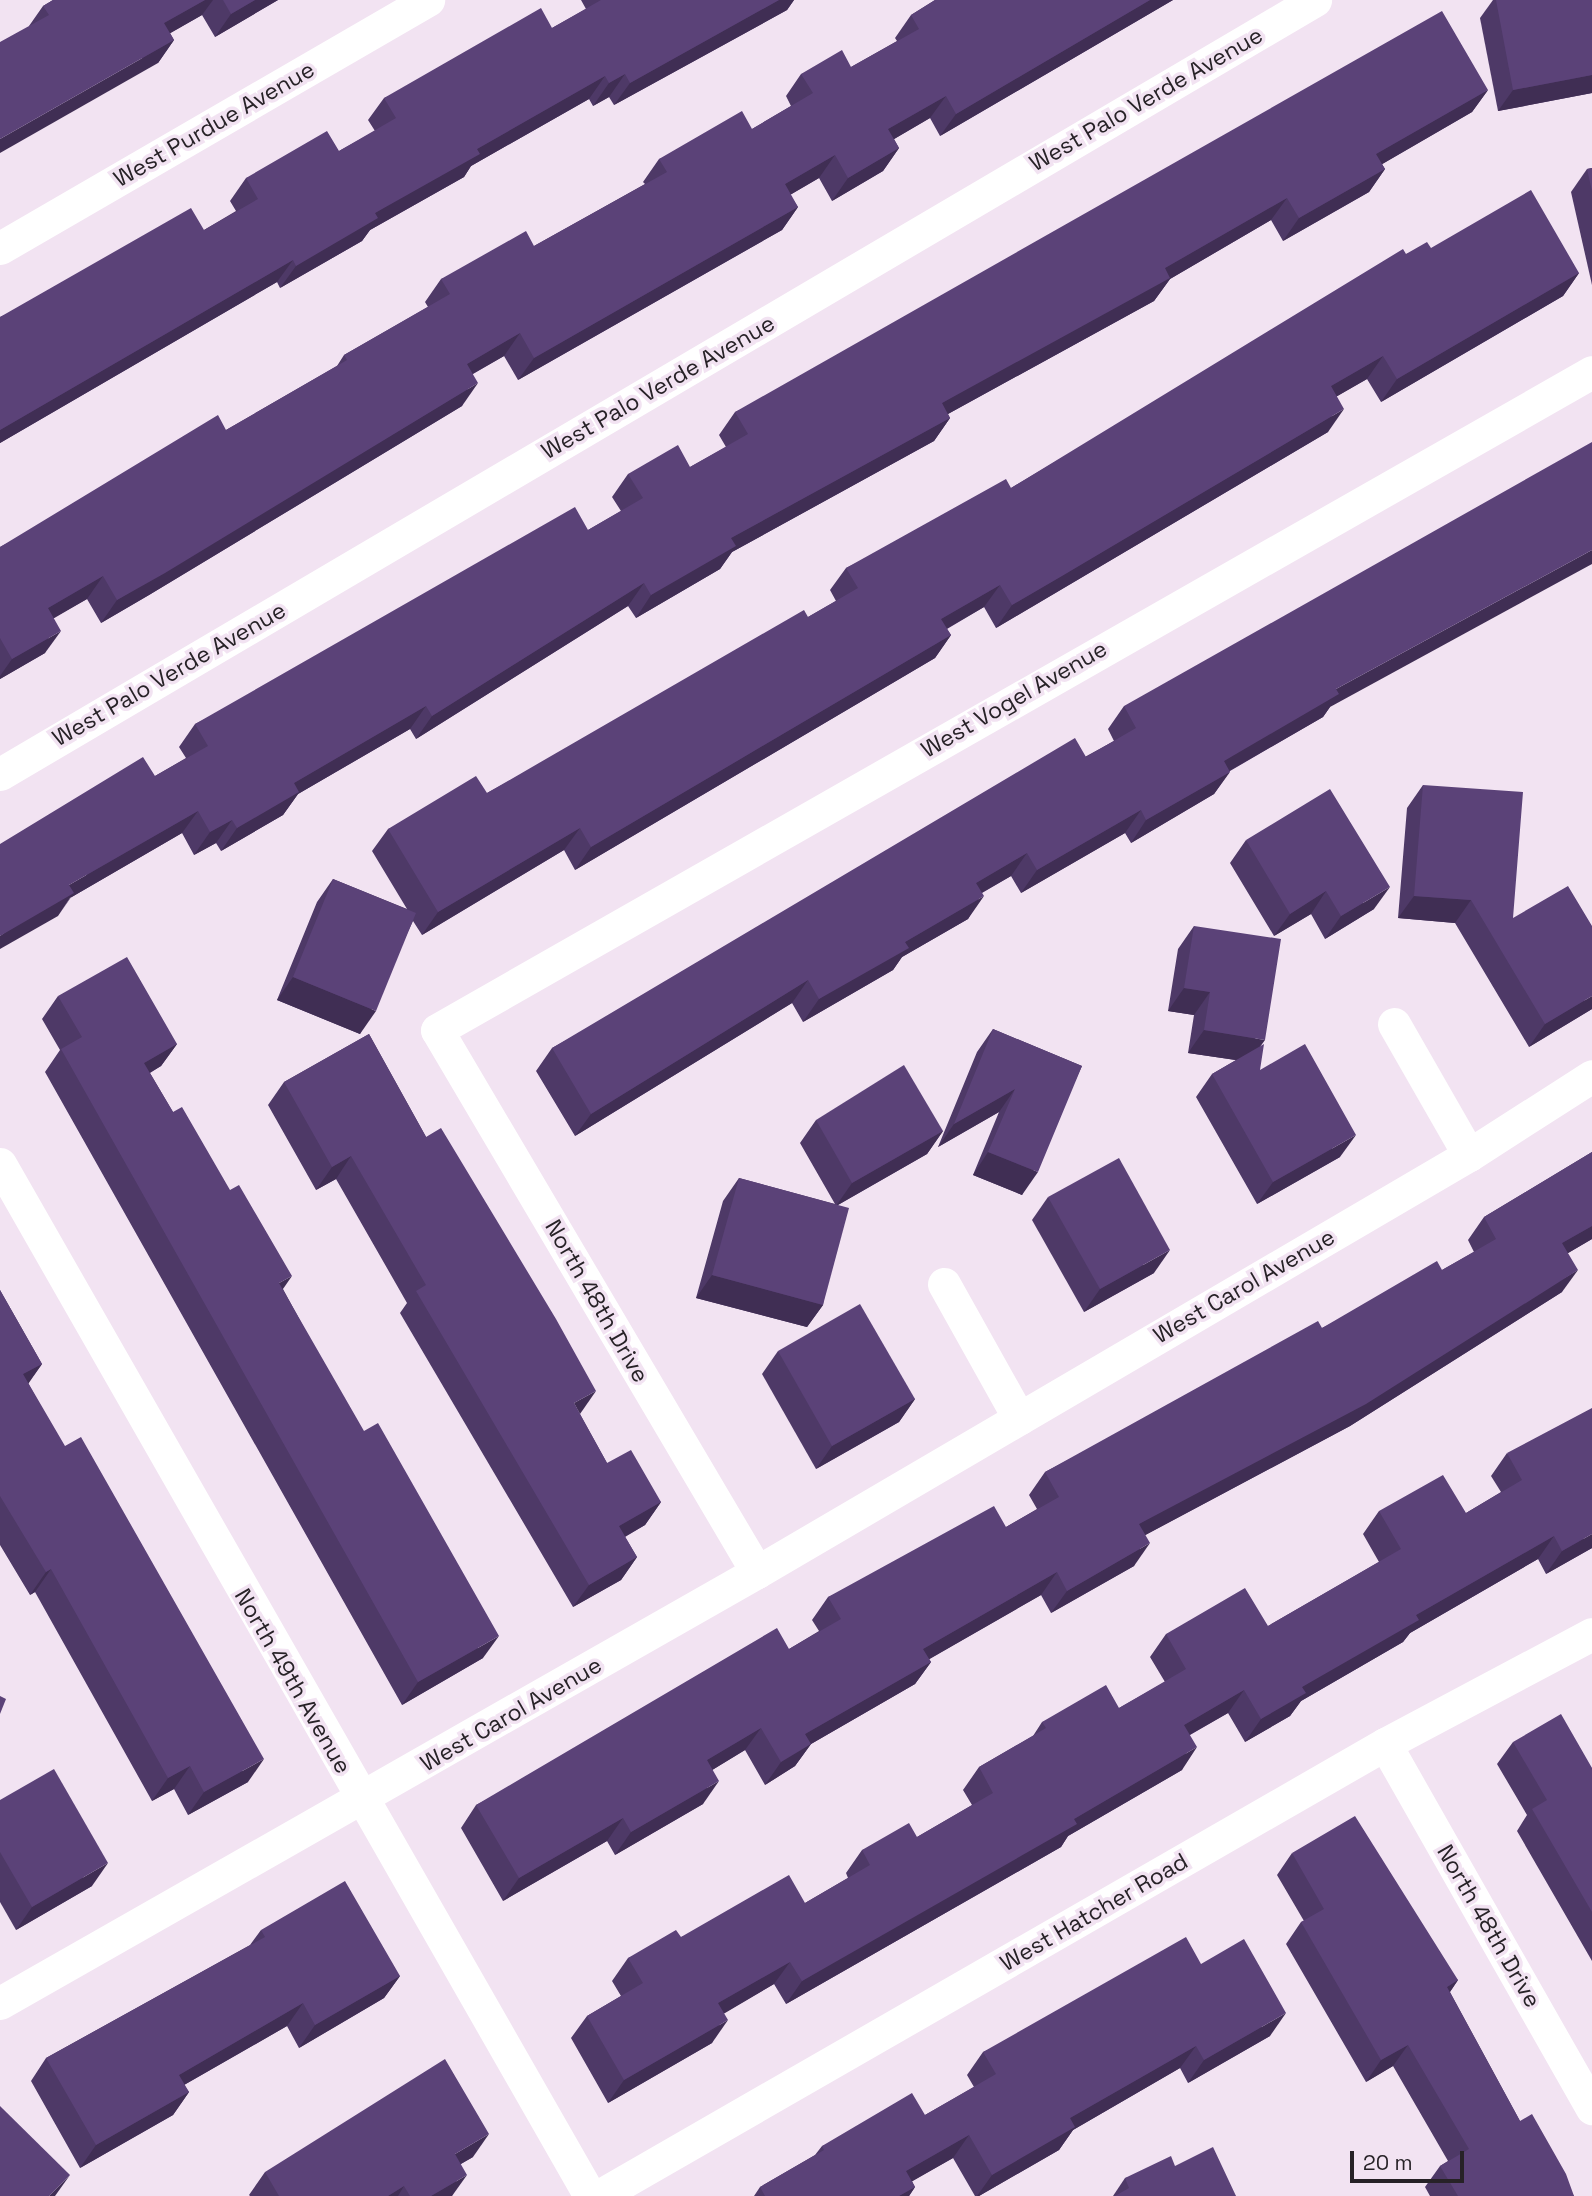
<!DOCTYPE html>
<style>
body{margin:0}
#map{position:relative;width:1592px;height:2196px;overflow:hidden;background:#f2e3f2;font-family:"Space Grotesk",sans-serif}
div>[style]{position:absolute}
[style*='--x']{left:calc(var(--x)*1px);top:calc(var(--y)*1px);width:calc(var(--w)*1px);rotate:calc(var(--a)*1deg)}
.minor>*{height:33px;margin:-16.5px;padding:0 16.5px;transform-origin:16.5px;border-radius:16.5px;background:#fff}
.wall>*{inset:0;background:#4e3967}
.shaded-wall>*{inset:0;background:#402e54}
.building>*{inset:0;background:#5b4278}
span{translate:-50% -50%;white-space:nowrap;text-align:center;line-height:1.15;-webkit-text-stroke:7px #f2e3f2;paint-order:stroke}
.street-label{font-size:23px;color:#272227}
.scale{position:absolute;left:1350px;top:2151px;width:114px;height:32px;box-sizing:border-box;border:4px solid #272227;border-top:0;padding-left:9px;font-size:21px;line-height:24px;white-space:nowrap;color:#272227;-webkit-text-stroke:5px #f2e3f2;paint-order:stroke}
</style>
<div id="map">
<div class="minor">
<div style="--x:0;--y:248;--w:495;--a:-30.1"></div>
<div style="--x:0;--y:774;--w:1526;--a:-30.48"></div>
<div style="--x:1394;--y:1024;--w:151;--a:60.2"></div>
<div style="--x:0;--y:1164;--w:1189;--a:60.24"></div>
<div style="--x:944;--y:1284;--w:154;--a:60.8"></div>
<div style="--x:757;--y:1572;--w:629;--a:-120.56"></div>
<div style="--x:437;--y:1030;--w:1329;--a:-29.67"></div>
<div style="--x:1385;--y:1744;--w:419;--a:60.4"></div>
<div style="--x:0;--y:2003;--w:871;--a:-29.66"></div>
<div style="--x:757;--y:1572;--w:825;--a:-30.36"></div>
<div style="--x:1469;--y:1155;--w:146;--a:-32.7"></div>
<div style="--x:599;--y:2196;--w:907;--a:-29.9"></div>
<div style="--x:1385;--y:1744;--w:234;--a:-28"></div>
</div>
<div class="wall">
<div style="clip-path:polygon(53px 0,278px 0,215px 37px,202px 15px,170px 33px,174px 40px,158px 63px,29px 26px,43px 6px)"></div>
<div style="clip-path:polygon(581px 0,794px 0,787px 10px,614px 105px,609px 97px,593px 106px,589px 99px,471px 166px,464px 177px,370px 230px,362px 241px,280px 288px,277px 282px,0 443px,0 317px,204px 230px,236px 211px,230px 201px,246px 178px,339px 151px,375px 131px,368px 120px,384px 98px,552px 28px,586px 9px)"></div>
<div style="clip-path:polygon(935px 0,1173px 0,940px 136px,930px 118px,894px 139px,899px 148px,883px 171px,832px 201px,819px 178px,790px 195px,798px 207px,782px 230px,518px 380px,504px 356px,473px 374px,462px 406px,149px 595px,101px 623px,87px 599px,53px 618px,45px 653px,0 679px,0 547px,226px 430px,337px 366px,344px 355px,428px 307px,425px 302px,441px 279px,534px 246px,645px 184px,643px 182px,659px 159px,752px 129px,791px 106px,786px 96px,801px 74px,851px 67px,897px 41px,895px 38px,911px 15px)"></div>
<div style="clip-path:polygon(1493px 0,1592px 0,1592px 93px,1498px 111px,1480px 18px)"></div>
<div style="clip-path:polygon(1488px 90px,1472px 112px,1382px 164px,1385px 169px,1369px 192px,1283px 241px,1271px 220px,1170px 279px,1154px 301px,948px 414px,950px 418px,934px 441px,732px 552px,720px 569px,636px 618px,628px 606px,416px 739px,410px 729px,298px 794px,283px 815px,221px 851px,216px 843px,194px 855px,182px 833px,70px 898px,58px 916px,155px 776px,186px 758px,179px 747px,195px 724px,588px 530px,621px 511px,612px 497px,628px 474px,690px 467px,726px 447px,719px 435px,735px 412px)"></div>
<div style="clip-path:polygon(1592px 168px,1592px 285px,1571px 192px,1587px 169px)"></div>
<div style="clip-path:polygon(1431px 248px,1579px 273px,1563px 296px,1381px 402px,1367px 379px,1337px 396px,1328px 432px,996px 628px,984px 607px,947px 629px,951px 635px,935px 658px,575px 870px,564px 850px,422px 935px,413px 921px,360px 1034px,277px 1000px,317px 902px,333px 879px,407px 909px,372px 851px,388px 829px,487px 793px,808px 617px,836px 601px,830px 590px,846px 568px,1011px 488px,1406px 254px)"></div>
<div style="clip-path:polygon(1124px 706px,1330px 707px,1323px 717px,1230px 771px,1214px 794px,1131px 843px,1125px 833px,1021px 893px,1011px 876px,982px 893px,968px 919px,902px 957px,893px 970px,803px 1022px,792px 1003px,575px 1136px,536px 1071px,552px 1048px,1114px 741px,1108px 729px)"></div>
<div style="clip-path:polygon(1423px 785px,1513px 918px,1592px 1009px,1529px 1047px,1455px 923px,1398px 918px,1407px 808px)"></div>
<div style="clip-path:polygon(1246px 840px,1374px 909px,1325px 939px,1311px 914px,1274px 936px,1230px 863px)"></div>
<div style="clip-path:polygon(1194px 926px,1260px 1047px,1260px 1070px,1340px 1157px,1257px 1204px,1196px 1097px,1212px 1074px,1236px 1060px,1188px 1053px,1194px 1015px,1168px 1011px,1178px 949px)"></div>
<div style="clip-path:polygon(58px 996px,177px 1044px,161px 1066px,150px 1073px,173px 1112px,283px 1289px,483px 1658px,402px 1705px,45px 1072px,60px 1050px,42px 1019px)"></div>
<div style="clip-path:polygon(993px 1029px,1082px 1066px,1022px 1195px,973px 1175px,999px 1112px,938px 1147px,977px 1052px)"></div>
<div style="clip-path:polygon(369px 1034px,607px 1463px,661px 1502px,645px 1525px,625px 1537px,637px 1557px,621px 1580px,573px 1607px,400px 1313px,407px 1303px,336px 1179px,316px 1190px,268px 1105px,284px 1082px)"></div>
<div style="clip-path:polygon(816px 1120px,943px 1131px,927px 1154px,838px 1205px,823px 1305px,807px 1327px,696px 1298px,723px 1201px,739px 1178px,835px 1204px,800px 1143px)"></div>
<div style="clip-path:polygon(1592px 1152px,1592px 1239px,1568px 1253px,1562px 1292px,1350px 1426px,1145px 1535px,1134px 1566px,1051px 1613px,1041px 1595px,929px 1659px,931px 1662px,915px 1684px,811px 1744px,795px 1766px,765px 1785px,745px 1750px,712px 1770px,703px 1804px,615px 1855px,607px 1841px,503px 1901px,461px 1828px,476px 1805px,789px 1649px,819px 1631px,812px 1620px,828px 1597px,1006px 1527px,1037px 1509px,1029px 1495px,1045px 1472px,1322px 1328px,1442px 1270px,1474px 1252px,1468px 1240px,1484px 1217px)"></div>
<div style="clip-path:polygon(1048px 1197px,1154px 1273px,1084px 1312px,1032px 1220px)"></div>
<div style="clip-path:polygon(0 1290px,42px 1364px,28px 1383px,248px 1782px,188px 1815px,174px 1789px,152px 1801px,35px 1592px,30px 1595px,0 1545px)"></div>
<div style="clip-path:polygon(778px 1351px,915px 1399px,899px 1422px,816px 1469px,762px 1374px)"></div>
<div style="clip-path:polygon(1507px 1453px,1592px 1548px,1546px 1574px,1538px 1559px,1410px 1633px,1403px 1642px,1301px 1701px,1290px 1716px,1245px 1742px,1228px 1713px,1190px 1735px,1182px 1770px,1068px 1836px,1061px 1847px,786px 2004px,774px 1984px,724px 2013px,712px 2043px,608px 2103px,571px 2038px,587px 2016px,621px 1996px,612px 1981px,628px 1958px,681px 1937px,805px 1903px,848px 1878px,846px 1873px,862px 1850px,917px 1837px,972px 1805px,963px 1790px,979px 1767px,1033px 1736px,1042px 1722px,1119px 1708px,1165px 1682px,1150px 1657px,1166px 1634px,1268px 1626px,1379px 1562px,1363px 1534px,1379px 1511px,1466px 1513px,1501px 1492px,1491px 1476px)"></div>
<div style="clip-path:polygon(1513px 1742px,1592px 1768px,1592px 1961px,1517px 1831px,1527px 1815px,1497px 1764px)"></div>
<div style="clip-path:polygon(0 1800px,92px 1886px,16px 1930px,0 1902px)"></div>
<div style="clip-path:polygon(1292px 1853px,1458px 1980px,1450px 1992px,1520px 2121px,1574px 2196px,1430px 2196px,1425px 2187px,1440px 2166px,1448px 2161px,1393px 2066px,1366px 2082px,1286px 1944px,1301px 1922px,1304px 1921px,1277px 1875px)"></div>
<div style="clip-path:polygon(261px 1930px,400px 1976px,384px 1998px,299px 2048px,287px 2026px,184px 2085px,189px 2092px,173px 2115px,80px 2168px,31px 2081px,46px 2058px,250px 1945px)"></div>
<div style="clip-path:polygon(1201px 1964px,1270px 2036px,1188px 2083px,1180px 2068px,1073px 2130px,1059px 2150px,979px 2196px,975px 2196px,953px 2158px,912px 2181px,915px 2187px,909px 2196px,754px 2196px,760px 2187px,815px 2155px,822px 2146px,925px 2115px,974px 2087px,967px 2075px,983px 2052px)"></div>
<div style="clip-path:polygon(473px 2157px,461px 2164px,452px 2196px,250px 2196px,249px 2195px,265px 2172px)"></div>
<div style="clip-path:polygon(1175px 2166px,1236px 2196px,1113px 2196px,1125px 2178px)"></div>
</div>
<div class="shaded-wall">
<div style="clip-path:polygon(205px 0,213px 0,202px 15px,148px 46px,164px 23px)"></div>
<div style="clip-path:polygon(255px 0,278px 0,215px 37px,231px 14px)"></div>
<div style="clip-path:polygon(779px 0,794px 0,787px 10px,614px 105px,630px 83px)"></div>
<div style="clip-path:polygon(1150px 0,1173px 0,940px 136px,956px 114px)"></div>
<div style="clip-path:polygon(174px 40px,158px 63px,0 153px,0 139px)"></div>
<div style="clip-path:polygon(625px 74px,609px 97px,593px 106px,609px 83px)"></div>
<div style="clip-path:polygon(1592px 75px,1592px 93px,1498px 111px,1513px 90px)"></div>
<div style="clip-path:polygon(605px 76px,589px 99px,471px 166px,464px 177px,370px 230px,362px 241px,280px 288px,296px 266px,375px 213px,477px 149px)"></div>
<div style="clip-path:polygon(1488px 90px,1472px 112px,1360px 177px,1376px 154px)"></div>
<div style="clip-path:polygon(946px 96px,930px 118px,872px 152px,888px 129px)"></div>
<div style="clip-path:polygon(899px 148px,883px 171px,832px 201px,848px 178px)"></div>
<div style="clip-path:polygon(835px 155px,819px 178px,769px 207px,785px 184px)"></div>
<div style="clip-path:polygon(1385px 169px,1369px 192px,1283px 241px,1299px 218px)"></div>
<div style="clip-path:polygon(1287px 198px,1271px 220px,1170px 279px,1154px 301px,926px 426px,942px 403px,1165px 268px)"></div>
<div style="clip-path:polygon(798px 207px,782px 230px,518px 380px,534px 358px)"></div>
<div style="clip-path:polygon(293px 260px,277px 282px,0 443px,0 430px)"></div>
<div style="clip-path:polygon(1579px 273px,1563px 296px,1381px 402px,1397px 379px)"></div>
<div style="clip-path:polygon(520px 333px,504px 356px,451px 386px,467px 364px)"></div>
<div style="clip-path:polygon(1383px 356px,1367px 379px,1315px 409px,1331px 386px)"></div>
<div style="clip-path:polygon(478px 383px,462px 406px,149px 595px,101px 623px,117px 600px)"></div>
<div style="clip-path:polygon(1344px 409px,1328px 432px,996px 628px,1012px 605px)"></div>
<div style="clip-path:polygon(950px 418px,934px 441px,732px 552px,720px 569px,636px 618px,651px 595px,731px 538px)"></div>
<div style="clip-path:polygon(1592px 550px,1592px 564px,1330px 707px,1323px 717px,1208px 783px,1224px 761px,1336px 689px)"></div>
<div style="clip-path:polygon(103px 576px,87px 599px,32px 631px,48px 608px)"></div>
<div style="clip-path:polygon(644px 583px,628px 606px,416px 739px,432px 716px)"></div>
<div style="clip-path:polygon(1000px 585px,984px 607px,925px 641px,941px 619px)"></div>
<div style="clip-path:polygon(61px 631px,45px 653px,0 679px,0 676px,12px 659px)"></div>
<div style="clip-path:polygon(951px 635px,935px 658px,575px 870px,591px 847px)"></div>
<div style="clip-path:polygon(426px 706px,410px 729px,298px 794px,283px 815px,221px 851px,237px 828px,294px 783px)"></div>
<div style="clip-path:polygon(1230px 772px,1214px 794px,1131px 843px,1146px 820px)"></div>
<div style="clip-path:polygon(1141px 810px,1125px 833px,1021px 893px,1037px 870px)"></div>
<div style="clip-path:polygon(198px 811px,182px 833px,70px 898px,58px 916px,0 949px,0 936px,69px 885px)"></div>
<div style="clip-path:polygon(232px 820px,216px 843px,194px 855px,210px 832px)"></div>
<div style="clip-path:polygon(580px 828px,564px 850px,422px 935px,438px 912px)"></div>
<div style="clip-path:polygon(1027px 853px,1011px 876px,960px 905px,976px 883px)"></div>
<div style="clip-path:polygon(1390px 887px,1374px 909px,1325px 939px,1341px 916px)"></div>
<div style="clip-path:polygon(1326px 891px,1311px 914px,1274px 936px,1290px 914px)"></div>
<div style="clip-path:polygon(984px 896px,968px 919px,902px 957px,893px 970px,803px 1022px,819px 999px,905px 942px)"></div>
<div style="clip-path:polygon(1414px 896px,1471px 900px,1455px 923px,1398px 918px)"></div>
<div style="clip-path:polygon(293px 977px,376px 1011px,360px 1034px,277px 1000px)"></div>
<div style="clip-path:polygon(808px 980px,792px 1003px,575px 1136px,591px 1114px)"></div>
<div style="clip-path:polygon(1184px 988px,1210px 992px,1194px 1015px,1168px 1011px)"></div>
<div style="clip-path:polygon(1592px 996px,1592px 1009px,1529px 1047px,1545px 1024px)"></div>
<div style="clip-path:polygon(1204px 1030px,1265px 1040px,1249px 1062px,1188px 1053px)"></div>
<div style="clip-path:polygon(177px 1044px,161px 1066px,128px 1085px,144px 1063px)"></div>
<div style="clip-path:polygon(1015px 1089px,999px 1112px,938px 1147px,954px 1124px)"></div>
<div style="clip-path:polygon(943px 1131px,927px 1154px,836px 1206px,852px 1183px)"></div>
<div style="clip-path:polygon(1356px 1135px,1340px 1157px,1257px 1204px,1273px 1182px)"></div>
<div style="clip-path:polygon(988px 1152px,1038px 1172px,1022px 1195px,973px 1175px)"></div>
<div style="clip-path:polygon(351px 1156px,336px 1179px,316px 1190px,332px 1167px)"></div>
<div style="clip-path:polygon(1592px 1226px,1592px 1239px,1546px 1266px,1562px 1243px)"></div>
<div style="clip-path:polygon(1170px 1250px,1154px 1273px,1084px 1312px,1100px 1289px)"></div>
<div style="clip-path:polygon(1578px 1270px,1562px 1292px,1350px 1426px,1123px 1547px,1139px 1524px)"></div>
<div style="clip-path:polygon(712px 1275px,823px 1305px,807px 1327px,696px 1298px)"></div>
<div style="clip-path:polygon(292px 1276px,276px 1299px,279px 1283px)"></div>
<div style="clip-path:polygon(42px 1364px,26px 1387px,23px 1374px)"></div>
<div style="clip-path:polygon(596px 1391px,580px 1414px,574px 1403px)"></div>
<div style="clip-path:polygon(915px 1399px,899px 1422px,816px 1469px,832px 1446px)"></div>
<div style="clip-path:polygon(661px 1502px,645px 1525px,603px 1549px,619px 1526px)"></div>
<div style="clip-path:polygon(1592px 1534px,1592px 1548px,1546px 1574px,1562px 1551px)"></div>
<div style="clip-path:polygon(1554px 1536px,1538px 1559px,1410px 1633px,1403px 1642px,1301px 1701px,1290px 1716px,1245px 1742px,1261px 1719px,1302px 1687px,1416px 1615px)"></div>
<div style="clip-path:polygon(1150px 1543px,1134px 1566px,1051px 1613px,1067px 1591px)"></div>
<div style="clip-path:polygon(637px 1557px,621px 1580px,573px 1607px,589px 1585px)"></div>
<div style="clip-path:polygon(51px 1569px,35px 1592px,30px 1595px,46px 1572px)"></div>
<div style="clip-path:polygon(1057px 1572px,1041px 1595px,907px 1672px,923px 1649px)"></div>
<div style="clip-path:polygon(499px 1636px,483px 1658px,402px 1705px,418px 1682px)"></div>
<div style="clip-path:polygon(931px 1662px,915px 1684px,811px 1744px,795px 1766px,765px 1785px,781px 1762px,805px 1734px)"></div>
<div style="clip-path:polygon(1244px 1690px,1228px 1713px,1168px 1747px,1184px 1725px)"></div>
<div style="clip-path:polygon(761px 1728px,745px 1750px,691px 1783px,707px 1760px)"></div>
<div style="clip-path:polygon(1197px 1747px,1182px 1770px,1068px 1836px,1061px 1847px,786px 2004px,802px 1981px,1074px 1819px)"></div>
<div style="clip-path:polygon(264px 1759px,248px 1782px,188px 1815px,204px 1792px)"></div>
<div style="clip-path:polygon(190px 1766px,174px 1789px,152px 1801px,168px 1778px)"></div>
<div style="clip-path:polygon(719px 1781px,703px 1804px,615px 1855px,631px 1832px)"></div>
<div style="clip-path:polygon(623px 1818px,607px 1841px,503px 1901px,519px 1878px)"></div>
<div style="clip-path:polygon(108px 1863px,92px 1886px,16px 1930px,32px 1907px)"></div>
<div style="clip-path:polygon(790px 1962px,774px 1984px,703px 2026px,718px 2003px)"></div>
<div style="clip-path:polygon(400px 1976px,384px 1998px,299px 2048px,315px 2025px)"></div>
<div style="clip-path:polygon(1458px 1980px,1443px 2002px,1447px 1987px)"></div>
<div style="clip-path:polygon(303px 2003px,287px 2026px,163px 2097px,179px 2075px)"></div>
<div style="clip-path:polygon(1286px 2013px,1270px 2036px,1188px 2083px,1204px 2060px)"></div>
<div style="clip-path:polygon(728px 2020px,712px 2043px,608px 2103px,624px 2080px)"></div>
<div style="clip-path:polygon(1408px 2045px,1393px 2066px,1366px 2082px,1381px 2060px)"></div>
<div style="clip-path:polygon(1196px 2046px,1180px 2068px,1073px 2130px,1059px 2150px,979px 2196px,977px 2196px,992px 2175px,1070px 2118px)"></div>
<div style="clip-path:polygon(189px 2092px,173px 2115px,80px 2168px,96px 2145px)"></div>
<div style="clip-path:polygon(489px 2134px,473px 2157px,439px 2176px,455px 2154px)"></div>
<div style="clip-path:polygon(969px 2135px,953px 2158px,890px 2194px,906px 2171px)"></div>
<div style="clip-path:polygon(70px 2175px,55px 2196px,49px 2196px)"></div>
<div style="clip-path:polygon(467px 2175px,452px 2196px,431px 2196px)"></div>
<div style="clip-path:polygon(404px 2186px,398px 2196px,388px 2196px)"></div>
<div style="clip-path:polygon(915px 2187px,909px 2196px,899px 2196px)"></div>
</div>
<div class="building">
<div style="clip-path:polygon(53px 0,205px 0,164px 23px,174px 40px,0 139px,0 42px,49px 15px,43px 6px)"></div>
<div style="clip-path:polygon(223px 0,255px 0,231px 14px)"></div>
<div style="clip-path:polygon(601px 0,779px 0,630px 83px,625px 74px,609px 83px,605px 76px,477px 149px,480px 154px,375px 213px,378px 218px,296px 266px,293px 260px,0 430px,0 317px,191px 208px,204px 230px,258px 199px,246px 178px,327px 131px,339px 151px,396px 118px,384px 98px,541px 8px,552px 28px)"></div>
<div style="clip-path:polygon(935px 0,1150px 0,956px 114px,946px 96px,888px 129px,899px 148px,848px 178px,835px 155px,785px 184px,798px 207px,534px 358px,520px 333px,467px 364px,478px 383px,165px 573px,117px 600px,103px 576px,48px 608px,61px 631px,12px 659px,0 638px,0 547px,218px 415px,226px 430px,347px 360px,344px 355px,450px 294px,441px 279px,526px 231px,534px 246px,667px 172px,659px 159px,742px 111px,752px 129px,813px 93px,801px 74px,842px 50px,851px 67px,919px 29px,911px 15px)"></div>
<div style="clip-path:polygon(1496px 0,1592px 0,1592px 75px,1513px 90px)"></div>
<div style="clip-path:polygon(1442px 11px,1488px 90px,1376px 154px,1385px 169px,1299px 218px,1287px 198px,1165px 268px,1170px 278px,942px 403px,950px 418px,731px 538px,736px 546px,651px 595px,644px 583px,432px 716px,426px 706px,294px 783px,299px 792px,237px 828px,232px 820px,210px 832px,198px 811px,69px 885px,74px 893px,0 936px,0 844px,143px 757px,155px 776px,208px 746px,195px 724px,575px 507px,588px 530px,643px 498px,628px 474px,678px 445px,690px 467px,748px 434px,735px 412px)"></div>
<div style="clip-path:polygon(1592px 168px,1592px 191px,1587px 169px)"></div>
<div style="clip-path:polygon(1531px 190px,1579px 273px,1397px 379px,1383px 356px,1331px 386px,1344px 409px,1062px 576px,1012px 605px,1000px 585px,941px 619px,951px 635px,591px 847px,580px 828px,438px 912px,388px 829px,476px 776px,487px 793px,804px 610px,808px 617px,858px 588px,846px 568px,1006px 479px,1011px 488px,1403px 249px,1406px 254px,1427px 242px,1431px 248px)"></div>
<div style="clip-path:polygon(1592px 442px,1592px 550px,1336px 689px,1339px 694px,1224px 761px,1230px 772px,1146px 820px,1141px 810px,1037px 870px,1027px 853px,976px 883px,984px 896px,905px 942px,909px 948px,819px 999px,808px 980px,591px 1114px,552px 1048px,1075px 738px,1086px 757px,1136px 728px,1124px 706px)"></div>
<div style="clip-path:polygon(1423px 785px,1523px 792px,1513px 918px,1568px 886px,1592px 926px,1592px 996px,1545px 1024px,1471px 900px,1414px 896px)"></div>
<div style="clip-path:polygon(1330px 789px,1390px 887px,1341px 916px,1326px 891px,1290px 914px,1246px 840px)"></div>
<div style="clip-path:polygon(333px 879px,416px 913px,376px 1011px,293px 977px)"></div>
<div style="clip-path:polygon(1194px 926px,1281px 939px,1265px 1040px,1204px 1030px,1210px 992px,1184px 988px)"></div>
<div style="clip-path:polygon(127px 957px,177px 1044px,144px 1063px,173px 1112px,182px 1107px,230px 1190px,239px 1185px,292px 1276px,279px 1283px,364px 1431px,378px 1423px,499px 1636px,418px 1682px,61px 1049px,82px 1037px,58px 996px)"></div>
<div style="clip-path:polygon(993px 1029px,1082px 1066px,1038px 1172px,988px 1152px,1015px 1089px,954px 1124px)"></div>
<div style="clip-path:polygon(369px 1034px,426px 1137px,441px 1128px,556px 1319px,596px 1391px,574px 1403px,607px 1463px,631px 1450px,661px 1502px,619px 1526px,637px 1557px,589px 1585px,416px 1291px,426px 1285px,351px 1156px,332px 1167px,284px 1082px)"></div>
<div style="clip-path:polygon(1264px 1044px,1260px 1070px,1305px 1044px,1356px 1135px,1273px 1182px,1212px 1074px)"></div>
<div style="clip-path:polygon(904px 1065px,943px 1131px,852px 1183px,816px 1120px)"></div>
<div style="clip-path:polygon(1592px 1152px,1592px 1226px,1562px 1243px,1578px 1270px,1366px 1404px,1139px 1524px,1150px 1543px,1067px 1591px,1057px 1572px,923px 1649px,931px 1662px,805px 1734px,811px 1744px,781px 1762px,761px 1728px,707px 1760px,719px 1781px,631px 1832px,623px 1818px,519px 1878px,476px 1805px,777px 1628px,789px 1649px,841px 1619px,828px 1597px,994px 1506px,1006px 1527px,1059px 1497px,1045px 1472px,1318px 1321px,1322px 1328px,1437px 1261px,1442px 1270px,1496px 1239px,1484px 1217px)"></div>
<div style="clip-path:polygon(1119px 1158px,1170px 1250px,1100px 1289px,1048px 1197px)"></div>
<div style="clip-path:polygon(739px 1178px,849px 1208px,823px 1305px,712px 1275px)"></div>
<div style="clip-path:polygon(0 1290px,42px 1364px,23px 1374px,65px 1446px,81px 1437px,264px 1759px,204px 1792px,190px 1766px,168px 1778px,51px 1569px,46px 1572px,0 1496px)"></div>
<div style="clip-path:polygon(860px 1304px,915px 1399px,832px 1446px,778px 1351px)"></div>
<div style="clip-path:polygon(1592px 1408px,1592px 1534px,1562px 1551px,1554px 1536px,1416px 1615px,1419px 1620px,1302px 1687px,1306px 1693px,1261px 1719px,1244px 1690px,1184px 1725px,1197px 1747px,1074px 1819px,1077px 1824px,802px 1981px,790px 1962px,718px 2003px,728px 2020px,624px 2080px,587px 2016px,643px 1983px,628px 1958px,676px 1930px,681px 1937px,789px 1875px,805px 1903px,870px 1865px,862px 1850px,909px 1823px,917px 1837px,993px 1793px,979px 1767px,1046px 1728px,1042px 1722px,1106px 1685px,1119px 1708px,1186px 1669px,1166px 1634px,1245px 1588px,1268px 1626px,1401px 1549px,1379px 1511px,1443px 1475px,1466px 1513px,1522px 1480px,1507px 1453px)"></div>
<div style="clip-path:polygon(0 1696px,6px 1699px,0 1714px)"></div>
<div style="clip-path:polygon(1561px 1714px,1592px 1768px,1592px 1912px,1532px 1809px,1547px 1800px,1513px 1742px)"></div>
<div style="clip-path:polygon(54px 1769px,108px 1863px,32px 1907px,0 1852px,0 1800px)"></div>
<div style="clip-path:polygon(1355px 1816px,1458px 1980px,1447px 1987px,1520px 2121px,1532px 2114px,1566px 2174px,1574px 2196px,1458px 2196px,1440px 2166px,1469px 2149px,1408px 2045px,1381px 2060px,1301px 1922px,1324px 1909px,1292px 1853px)"></div>
<div style="clip-path:polygon(345px 1881px,400px 1976px,315px 2025px,303px 2003px,179px 2075px,189px 2092px,96px 2145px,46px 2058px,265px 1937px,261px 1930px)"></div>
<div style="clip-path:polygon(1186px 1937px,1201px 1964px,1244px 1939px,1286px 2013px,1204px 2060px,1196px 2046px,1070px 2118px,1075px 2127px,992px 2175px,969px 2135px,906px 2171px,915px 2187px,899px 2196px,765px 2196px,760px 2187px,824px 2150px,822px 2146px,912px 2093px,925px 2115px,996px 2074px,983px 2052px)"></div>
<div style="clip-path:polygon(445px 2059px,489px 2134px,455px 2154px,467px 2175px,431px 2196px,410px 2196px,404px 2186px,388px 2196px,279px 2196px,265px 2172px)"></div>
<div style="clip-path:polygon(0 2106px,70px 2175px,49px 2196px,0 2196px)"></div>
<div style="clip-path:polygon(1213px 2147px,1236px 2196px,1115px 2196px,1129px 2188px,1125px 2178px,1171px 2156px,1175px 2166px)"></div>
</div>
<div class="street-label">
<span style="left:1146px;top:99px;rotate:-30deg">West Palo Verde Avenue</span>
<span style="left:214px;top:124px;rotate:-30deg">West Purdue Avenue</span>
<span style="left:658px;top:387px;rotate:-30deg">West Palo Verde Avenue</span>
<span style="left:169px;top:674px;rotate:-30deg">West Palo Verde Avenue</span>
<span style="left:1014px;top:699px;rotate:-30deg">West Vogel Avenue</span>
<span style="left:1244px;top:1286px;rotate:-30deg">West Carol Avenue</span>
<span style="left:597px;top:1301px;rotate:60deg">North 48th Drive</span>
<span style="left:293px;top:1681px;rotate:60deg">North 49th Avenue</span>
<span style="left:511px;top:1714px;rotate:-30deg">West Carol Avenue</span>
<span style="left:1094px;top:1912px;rotate:-30deg">West Hatcher Road</span>
<span style="left:1489px;top:1926px;rotate:60deg">North 48th Drive</span>
</div>
<div class="scale">20 m</div>
</div>
